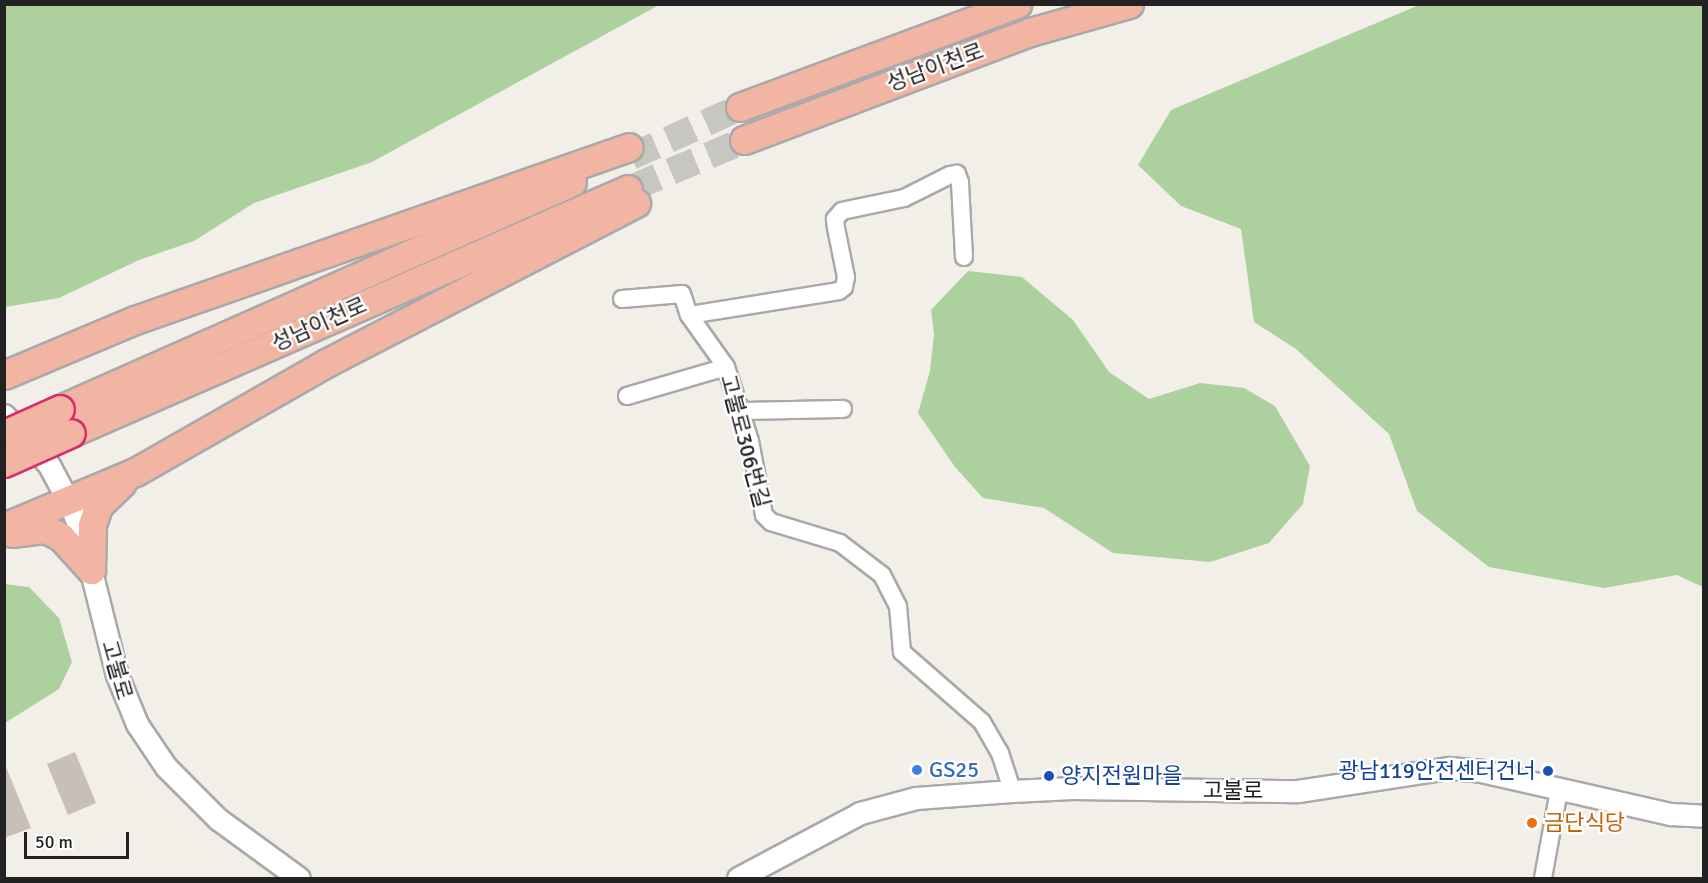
<!DOCTYPE html>
<meta charset="utf-8">
<style>
body{margin:0}
#map{position:relative;width:1708px;height:883px;overflow:hidden;background:#f2efe9;font-family:Signika,"Noto Sans KR",sans-serif}
div>[style]{position:absolute}
[style*='--x']{left:calc(var(--x)*1px);top:calc(var(--y)*1px);width:calc(var(--w)*1px);rotate:calc(var(--a)*1deg)}
.forest>*{inset:0;background:#add19e}
.building>*{inset:0;background:#c7bfb8}
.trunk-tunnel>*{height:27px;margin-top:-13.5px;transform-origin:0;background:repeating-linear-gradient(90deg,#c8c6c1 0 27px,transparent 0 41px)}
.roads{filter:drop-shadow(2px 0 #a9a9a9) drop-shadow(-2px 0 #a9a9a9) drop-shadow(0 2px #a9a9a9) drop-shadow(0 -2px #a9a9a9)}
.minor>*{height:16px;margin:-8px;padding:0 8px;transform-origin:8px;border-radius:8px;background:#fff}
.tertiary>*{height:21px;margin:-10.5px;padding:0 10.5px;transform-origin:10.5px;border-radius:10.5px;background:#fff}
.trunk>*{height:27px;margin:-13.5px;padding:0 13.5px;transform-origin:13.5px;border-radius:13.5px;background:#f2b4a3}
.bridges{filter:drop-shadow(2px 0 #dc2a67) drop-shadow(-2px 0 #dc2a67) drop-shadow(0 2px #dc2a67) drop-shadow(0 -2px #dc2a67)}
.trunk-bridge>*{height:27px;margin:-13.5px;padding:0 13.5px;transform-origin:13.5px;border-radius:13.5px;background:#f2b4a3}
.dots>*{width:16px;height:16px;translate:-50% -50%;box-sizing:border-box;border:3px solid #fff;border-radius:50%}
span{translate:-50% -50%;white-space:nowrap;text-align:center;line-height:1.15;-webkit-text-stroke:4.5px #fff;paint-order:stroke}
.street-label{font-size:22px;color:#222}
.shop-label{font-size:22px;color:#366cbe}
.left{translate:0 -50%;text-align:left}
.transit-label{font-size:22px;color:#164399}
.right{translate:-100% -50%;text-align:right}
.food-label{font-size:22px;color:#c56008}
.frame{position:absolute;inset:0;border:6px solid #222;pointer-events:none}
.scale{position:absolute;left:24px;top:832px;width:105px;height:27px;box-sizing:border-box;border:3px solid #222;border-top:0;padding-left:8px;font-size:18px;line-height:21px;white-space:nowrap;color:#222;-webkit-text-stroke:4px #fff;paint-order:stroke}
</style>
<div id="map">
<div class="forest">
<div style="clip-path:polygon(5px 4px,659px 4px,659px 5px,372px 162px,254px 203px,194px 241px,139px 260px,59px 298px,5px 307px)"></div>
<div style="clip-path:polygon(1419px 5px,1703px 5px,1703px 587px,1677px 575px,1604px 588px,1489px 567px,1417px 511px,1389px 434px,1296px 349px,1254px 322px,1241px 229px,1181px 206px,1138px 165px,1171px 110px)"></div>
<div style="clip-path:polygon(968px 271px,1022px 277px,1073px 320px,1109px 372px,1149px 399px,1200px 383px,1244px 388px,1275px 406px,1310px 466px,1303px 504px,1269px 543px,1210px 562px,1113px 553px,1044px 508px,983px 498px,955px 467px,918px 413px,930px 371px,934px 334px,931px 310px)"></div>
<div style="clip-path:polygon(5px 584px,29px 587px,59px 618px,72px 662px,59px 689px,5px 723px)"></div>
</div>
<div class="building">
<div style="clip-path:polygon(75px 752px,96px 803px,68px 815px,47px 764px)"></div>
<div style="clip-path:polygon(4px 762px,31px 828px,4px 838px)"></div>
</div>
<div class="trunk-tunnel">
<div style="--x:631;--y:156;--w:120;--a:-24.2"></div>
<div style="--x:633;--y:187;--w:121;--a:-22.9"></div>
</div>
<div class="roads">
<div class="minor">
<div style="--x:964;--y:257;--w:75;--a:-93.1"></div>
<div style="--x:960;--y:182;--w:9;--a:-111"></div>
<div style="--x:957;--y:174;--w:7;--a:172"></div>
<div style="--x:950;--y:175;--w:51;--a:153.4"></div>
<div style="--x:904;--y:198;--w:63;--a:168.2"></div>
<div style="--x:842;--y:211;--w:11;--a:131"></div>
<div style="--x:835;--y:219;--w:9;--a:84"></div>
<div style="--x:836;--y:228;--w:50;--a:78.5"></div>
<div style="--x:846;--y:277;--w:10;--a:101"></div>
<div style="--x:844;--y:287;--w:6;--a:141"></div>
<div style="--x:839;--y:291;--w:152;--a:170.9"></div>
<div style="--x:689;--y:315;--w:64;--a:54.6"></div>
<div style="--x:726;--y:367;--w:78;--a:72"></div>
<div style="--x:750;--y:441;--w:75;--a:79.3"></div>
<div style="--x:764;--y:515;--w:10;--a:45"></div>
<div style="--x:771;--y:522;--w:72;--a:16.9"></div>
<div style="--x:840;--y:543;--w:53;--a:37.3"></div>
<div style="--x:882;--y:575;--w:35;--a:63"></div>
<div style="--x:898;--y:606;--w:46;--a:85"></div>
<div style="--x:902;--y:652;--w:106;--a:41.2"></div>
<div style="--x:982;--y:722;--w:36;--a:60"></div>
<div style="--x:1000;--y:753;--w:40;--a:72"></div>
<div style="--x:622;--y:299;--w:60;--a:-4.8"></div>
<div style="--x:682;--y:294;--w:22;--a:72"></div>
<div style="--x:627;--y:396;--w:103;--a:-16.3"></div>
<div style="--x:740;--y:411;--w:103;--a:-1.1"></div>
<div style="--x:1543;--y:878;--w:89;--a:-79.7"></div>
</div>
<div class="tertiary">
<div style="--x:4;--y:415;--w:67;--a:48"></div>
<div style="--x:49;--y:465;--w:40;--a:62"></div>
<div style="--x:68;--y:500;--w:34;--a:67"></div>
<div style="--x:81;--y:531;--w:148;--a:76"></div>
<div style="--x:117;--y:675;--w:53;--a:67.8"></div>
<div style="--x:137;--y:724;--w:52;--a:56"></div>
<div style="--x:166;--y:767;--w:74;--a:45"></div>
<div style="--x:218;--y:819;--w:100;--a:36.1"></div>
<div style="--x:738;--y:878;--w:138;--a:-28"></div>
<div style="--x:860;--y:813;--w:58;--a:-15"></div>
<div style="--x:916;--y:798;--w:96;--a:-4.2"></div>
<div style="--x:1012;--y:791;--w:61;--a:-2.8"></div>
<div style="--x:1073;--y:788;--w:225;--a:0.8"></div>
<div style="--x:1298;--y:791;--w:153;--a:-8.7"></div>
<div style="--x:1449;--y:768;--w:32;--a:5"></div>
<div style="--x:1481;--y:771;--w:195;--a:12.8"></div>
<div style="--x:1671;--y:814;--w:33;--a:3"></div>
</div>
<div class="trunk">
<div style="--x:740;--y:107;--w:296;--a:-20.4"></div>
<div style="--x:744;--y:140;--w:306;--a:-20.7"></div>
<div style="--x:1030;--y:32;--w:103;--a:-15.8"></div>
<div style="--x:4;--y:375;--w:142;--a:-22.8"></div>
<div style="--x:135;--y:320;--w:523;--a:-19.3"></div>
<div style="--x:60;--y:409;--w:560;--a:-23.91"></div>
<div style="--x:71;--y:433;--w:608;--a:-23.66"></div>
<div style="--x:4;--y:527;--w:144;--a:-22.8"></div>
<div style="--x:137;--y:471;--w:218;--a:-29.7"></div>
<div style="--x:326;--y:363;--w:349;--a:-27.3"></div>
<div style="--x:12;--y:533;--w:34;--a:-7"></div>
<div style="--x:46;--y:529;--w:17;--a:28"></div>
<div style="--x:61;--y:537;--w:45;--a:47.7"></div>
<div style="--x:91;--y:570;--w:45;--a:-88.7"></div>
<div style="--x:92;--y:525;--w:20;--a:-72"></div>
<div style="--x:98;--y:506;--w:33;--a:-44"></div>
</div>
</div>
<div class="bridges">
<div class="trunk-bridge">
<div style="--x:4;--y:434;--w:61;--a:-24.1"></div>
<div style="--x:4;--y:463;--w:73;--a:-24.1"></div>
</div>
</div>
<div class="dots">
<div style="left:917px;top:770px;background:#3f7fe0"></div>
<div style="left:1548px;top:771px;background:#1a4fb4"></div>
<div style="left:1049px;top:776px;background:#1a4fb4"></div>
<div style="left:1532px;top:823px;background:#e8710a"></div>
</div>
<div class="street-label">
<span style="left:935px;top:67px;rotate:-20deg">성남이천로</span>
<span style="left:319px;top:324px;rotate:-24deg">성남이천로</span>
<span style="left:745px;top:441px;rotate:75deg">고불로306번길</span>
<span style="left:117px;top:670px;rotate:74deg">고불로</span>
<span style="left:1233px;top:791px">고불로</span>
</div>
<div class="shop-label">
<span class="left" style="left:929px;top:770px">GS25</span>
</div>
<div class="transit-label">
<span class="right" style="left:1536px;top:771px">광남119안전센터건너</span>
<span class="left" style="left:1061px;top:776px">양지전원마을</span>
</div>
<div class="food-label">
<span class="left" style="left:1544px;top:823px">금단식당</span>
</div>
<div class="frame"></div>
<div class="scale">50 m</div>
</div>
